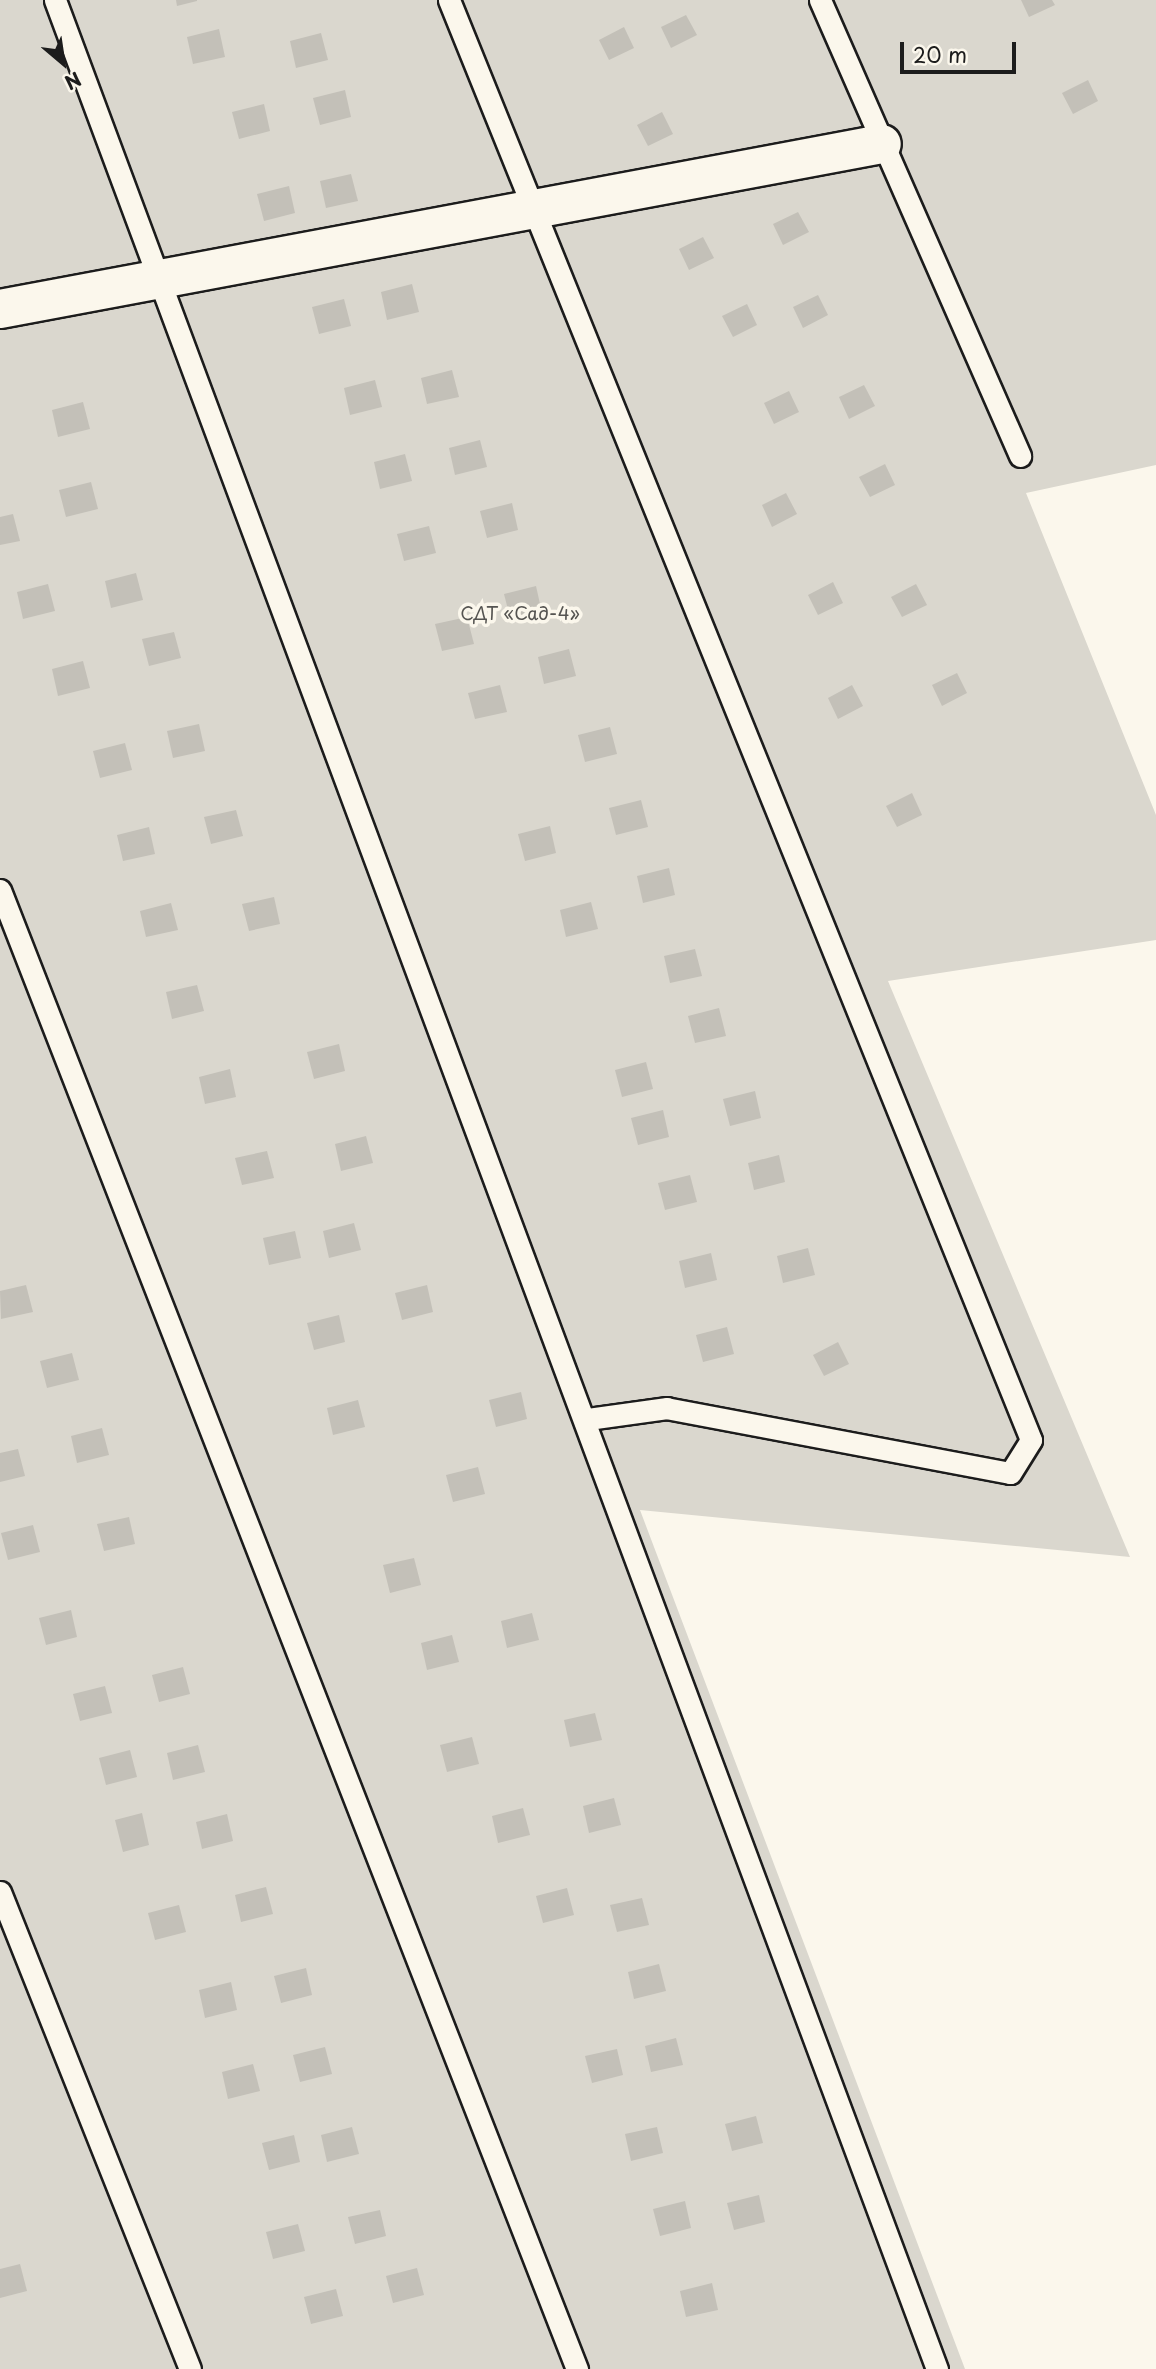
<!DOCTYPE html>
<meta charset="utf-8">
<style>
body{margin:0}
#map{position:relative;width:1156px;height:2369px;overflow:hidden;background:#fbf7ec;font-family:"Playpen Sans",sans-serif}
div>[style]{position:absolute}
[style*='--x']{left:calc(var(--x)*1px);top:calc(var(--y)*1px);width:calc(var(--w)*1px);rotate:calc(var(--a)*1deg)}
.green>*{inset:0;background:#dad7ce}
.building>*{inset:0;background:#c3c0b8}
.roads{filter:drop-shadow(2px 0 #1c1c1c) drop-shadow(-2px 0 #1c1c1c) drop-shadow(0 2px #1c1c1c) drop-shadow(0 -2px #1c1c1c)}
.service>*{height:21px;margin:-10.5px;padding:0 10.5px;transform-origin:10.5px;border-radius:10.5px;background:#fbf7ec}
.minor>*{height:38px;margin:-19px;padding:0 19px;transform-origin:19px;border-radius:19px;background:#fbf7ec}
span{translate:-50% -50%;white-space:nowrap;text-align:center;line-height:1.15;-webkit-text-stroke:7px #fbf7ec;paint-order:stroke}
.park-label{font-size:18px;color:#555451}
.north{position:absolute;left:28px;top:28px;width:70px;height:70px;-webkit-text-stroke:5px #fbf7ec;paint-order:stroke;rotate:151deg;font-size:19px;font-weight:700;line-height:28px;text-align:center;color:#1c1c1c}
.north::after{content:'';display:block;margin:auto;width:24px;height:32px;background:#1c1c1c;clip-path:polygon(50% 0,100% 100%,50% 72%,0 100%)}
.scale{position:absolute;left:900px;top:42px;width:116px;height:32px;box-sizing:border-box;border:4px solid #1c1c1c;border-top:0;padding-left:9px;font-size:21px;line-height:24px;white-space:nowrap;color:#1c1c1c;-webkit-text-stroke:5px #fbf7ec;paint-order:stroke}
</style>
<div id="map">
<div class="green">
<div style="clip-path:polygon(0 0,1156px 0,1156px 465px,1026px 493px,1156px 815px,1156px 940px,888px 981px,1130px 1557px,640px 1510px,965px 2369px,0 2369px)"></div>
</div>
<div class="building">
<div style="clip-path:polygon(176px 0,197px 0,197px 1px,177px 6px)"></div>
<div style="clip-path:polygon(1021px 0,1052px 0,1055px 5px,1029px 17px)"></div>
<div style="clip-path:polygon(686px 15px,697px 35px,671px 48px,661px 27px)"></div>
<div style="clip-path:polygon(624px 27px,634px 48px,609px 60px,599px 40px)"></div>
<div style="clip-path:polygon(219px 29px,225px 57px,193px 64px,187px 37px)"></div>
<div style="clip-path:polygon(321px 33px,328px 60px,296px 68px,290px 41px)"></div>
<div style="clip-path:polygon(1088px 80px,1098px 101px,1073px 114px,1062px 93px)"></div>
<div style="clip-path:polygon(345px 90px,351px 117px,320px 125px,313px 98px)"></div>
<div style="clip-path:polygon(264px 104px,270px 131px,239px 139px,232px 112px)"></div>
<div style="clip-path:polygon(662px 112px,673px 134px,648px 146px,637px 125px)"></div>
<div style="clip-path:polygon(351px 174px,358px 201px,326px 208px,320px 181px)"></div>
<div style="clip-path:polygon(289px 186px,295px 213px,264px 221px,257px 194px)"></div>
<div style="clip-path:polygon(798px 212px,809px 232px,783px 245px,773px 224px)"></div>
<div style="clip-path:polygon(703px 237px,714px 258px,689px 270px,679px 249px)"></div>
<div style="clip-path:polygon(412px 284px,419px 312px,387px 320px,381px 292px)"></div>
<div style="clip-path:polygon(818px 295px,828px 315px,803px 328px,793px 307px)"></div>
<div style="clip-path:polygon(344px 299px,351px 326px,319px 334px,312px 307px)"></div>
<div style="clip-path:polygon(747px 304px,757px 325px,733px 337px,722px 316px)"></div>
<div style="clip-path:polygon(452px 370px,459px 397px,427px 404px,421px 378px)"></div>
<div style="clip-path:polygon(375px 380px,382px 407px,350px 415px,344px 388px)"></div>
<div style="clip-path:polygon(864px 385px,875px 406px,849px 419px,839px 397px)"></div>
<div style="clip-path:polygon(789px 391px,799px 412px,774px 424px,764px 403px)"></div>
<div style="clip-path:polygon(83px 402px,90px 429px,58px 437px,52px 410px)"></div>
<div style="clip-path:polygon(480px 440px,487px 467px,455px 475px,449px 448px)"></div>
<div style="clip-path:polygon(405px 454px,412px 481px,380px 489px,374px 462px)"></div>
<div style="clip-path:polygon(885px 464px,895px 485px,870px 497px,859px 477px)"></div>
<div style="clip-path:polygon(91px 482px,98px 509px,66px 517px,59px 490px)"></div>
<div style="clip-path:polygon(786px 493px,797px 514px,772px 527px,762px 505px)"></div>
<div style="clip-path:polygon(512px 503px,518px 530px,487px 538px,480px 511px)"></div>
<div style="clip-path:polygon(13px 514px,20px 541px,0 545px,0 517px)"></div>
<div style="clip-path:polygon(429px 526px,436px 553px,404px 561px,397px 534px)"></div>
<div style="clip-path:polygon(136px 573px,143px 600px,111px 608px,105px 581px)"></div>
<div style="clip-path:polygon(833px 582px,843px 603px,818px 615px,808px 595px)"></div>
<div style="clip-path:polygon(48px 584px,55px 611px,23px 619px,17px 592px)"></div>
<div style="clip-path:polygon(916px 584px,927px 605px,902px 617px,891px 597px)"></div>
<div style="clip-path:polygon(536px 586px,542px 613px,511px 621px,504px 594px)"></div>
<div style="clip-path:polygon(467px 617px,474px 644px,442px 651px,435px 624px)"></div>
<div style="clip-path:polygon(174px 632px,181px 658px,149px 666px,142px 639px)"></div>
<div style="clip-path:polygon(569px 649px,576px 676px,544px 684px,538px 657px)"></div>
<div style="clip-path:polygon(83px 661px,90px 688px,58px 696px,52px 669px)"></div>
<div style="clip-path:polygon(957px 673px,967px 693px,942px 706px,932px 685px)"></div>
<div style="clip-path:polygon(500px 685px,507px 712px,475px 719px,468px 693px)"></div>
<div style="clip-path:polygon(852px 685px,863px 706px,838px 719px,828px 698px)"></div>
<div style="clip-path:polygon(199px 724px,205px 751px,173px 758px,167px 731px)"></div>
<div style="clip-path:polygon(610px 727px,617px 754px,585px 762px,578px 735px)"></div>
<div style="clip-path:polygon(125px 743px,132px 770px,100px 778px,93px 751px)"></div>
<div style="clip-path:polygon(912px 793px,922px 815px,897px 827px,886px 806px)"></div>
<div style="clip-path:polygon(641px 800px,648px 827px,616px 835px,609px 808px)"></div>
<div style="clip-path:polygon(236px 810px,243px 836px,211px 844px,204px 817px)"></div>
<div style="clip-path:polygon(550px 826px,556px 853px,525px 861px,518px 834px)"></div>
<div style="clip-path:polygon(149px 827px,155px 854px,123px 861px,117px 835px)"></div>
<div style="clip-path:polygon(669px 868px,675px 895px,643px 903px,637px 876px)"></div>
<div style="clip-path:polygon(274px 897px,280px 924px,249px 931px,242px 904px)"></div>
<div style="clip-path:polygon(591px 902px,598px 929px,566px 937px,560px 910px)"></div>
<div style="clip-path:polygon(171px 903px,178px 930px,146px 937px,140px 911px)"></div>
<div style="clip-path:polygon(695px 949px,702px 976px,670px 983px,664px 956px)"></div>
<div style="clip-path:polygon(197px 985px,204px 1011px,172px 1019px,166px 992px)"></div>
<div style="clip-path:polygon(719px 1008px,726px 1036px,695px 1043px,688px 1016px)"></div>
<div style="clip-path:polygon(339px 1044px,345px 1071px,314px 1079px,307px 1052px)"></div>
<div style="clip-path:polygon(646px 1062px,653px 1089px,622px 1097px,615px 1070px)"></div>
<div style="clip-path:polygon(230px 1069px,236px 1097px,205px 1104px,199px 1077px)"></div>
<div style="clip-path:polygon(755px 1091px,761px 1118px,730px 1126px,723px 1099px)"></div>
<div style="clip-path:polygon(663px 1110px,669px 1137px,638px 1145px,631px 1118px)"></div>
<div style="clip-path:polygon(366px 1136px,373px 1163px,341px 1171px,335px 1144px)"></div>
<div style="clip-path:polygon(267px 1151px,274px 1178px,242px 1185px,235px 1158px)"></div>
<div style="clip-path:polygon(779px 1155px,785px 1182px,754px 1190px,748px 1163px)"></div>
<div style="clip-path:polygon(690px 1175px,697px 1202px,665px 1210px,658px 1183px)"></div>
<div style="clip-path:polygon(354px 1223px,361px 1250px,329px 1258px,323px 1231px)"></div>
<div style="clip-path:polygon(295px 1231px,301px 1258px,269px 1265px,263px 1238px)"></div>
<div style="clip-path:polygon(808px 1248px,815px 1275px,783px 1283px,777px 1256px)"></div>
<div style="clip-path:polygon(711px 1253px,717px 1280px,685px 1288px,679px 1261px)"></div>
<div style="clip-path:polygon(26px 1285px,33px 1312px,1px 1319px,0 1291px)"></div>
<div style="clip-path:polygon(427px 1285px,433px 1312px,402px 1320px,395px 1293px)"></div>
<div style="clip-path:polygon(339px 1315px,345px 1342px,314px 1350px,307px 1323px)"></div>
<div style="clip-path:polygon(727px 1327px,734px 1354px,703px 1362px,696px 1335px)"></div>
<div style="clip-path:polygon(838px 1342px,849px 1364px,824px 1376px,813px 1355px)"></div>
<div style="clip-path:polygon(72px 1353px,79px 1380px,47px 1388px,40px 1361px)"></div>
<div style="clip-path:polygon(521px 1392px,527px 1419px,496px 1427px,489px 1400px)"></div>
<div style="clip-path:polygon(358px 1400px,365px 1427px,333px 1435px,327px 1408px)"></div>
<div style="clip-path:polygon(102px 1428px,109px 1455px,77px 1463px,71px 1436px)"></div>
<div style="clip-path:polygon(18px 1449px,25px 1476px,0 1482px,0 1453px)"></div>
<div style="clip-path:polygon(478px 1467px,485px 1494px,453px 1502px,446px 1475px)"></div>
<div style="clip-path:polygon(129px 1517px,135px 1544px,104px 1551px,97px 1524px)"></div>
<div style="clip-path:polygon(33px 1525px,40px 1552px,8px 1560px,1px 1533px)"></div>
<div style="clip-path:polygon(414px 1558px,421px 1585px,390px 1593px,383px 1565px)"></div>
<div style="clip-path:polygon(71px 1610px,77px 1637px,46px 1645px,39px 1618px)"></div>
<div style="clip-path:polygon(532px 1613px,539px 1640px,507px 1648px,501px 1621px)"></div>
<div style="clip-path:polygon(452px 1635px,459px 1662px,427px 1670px,421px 1643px)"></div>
<div style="clip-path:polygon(183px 1667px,190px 1694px,159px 1702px,152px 1675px)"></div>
<div style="clip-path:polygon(105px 1686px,112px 1713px,80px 1721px,73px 1694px)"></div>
<div style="clip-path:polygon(595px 1713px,602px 1740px,570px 1747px,564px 1720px)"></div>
<div style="clip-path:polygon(472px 1737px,479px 1764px,447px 1772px,440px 1745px)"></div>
<div style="clip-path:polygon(198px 1745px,205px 1772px,173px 1780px,167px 1753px)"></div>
<div style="clip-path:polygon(130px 1750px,137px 1777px,106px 1785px,99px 1758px)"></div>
<div style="clip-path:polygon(614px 1798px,621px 1825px,589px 1833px,583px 1806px)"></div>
<div style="clip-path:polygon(523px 1808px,530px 1835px,498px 1843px,492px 1816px)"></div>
<div style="clip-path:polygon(142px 1813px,149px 1845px,123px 1852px,115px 1820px)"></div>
<div style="clip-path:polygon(227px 1814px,233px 1841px,202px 1849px,196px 1822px)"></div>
<div style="clip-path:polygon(266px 1887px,273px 1914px,241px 1922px,235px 1895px)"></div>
<div style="clip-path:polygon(567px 1888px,574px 1915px,543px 1923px,536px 1896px)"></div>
<div style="clip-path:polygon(642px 1898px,649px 1925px,617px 1932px,610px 1905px)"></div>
<div style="clip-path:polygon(179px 1905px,186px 1932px,155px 1940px,148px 1913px)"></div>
<div style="clip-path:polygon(659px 1964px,666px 1991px,634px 1999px,628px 1972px)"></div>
<div style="clip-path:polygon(306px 1968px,312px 1995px,281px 2003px,274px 1976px)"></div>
<div style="clip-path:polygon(231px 1982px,237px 2010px,205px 2018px,199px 1990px)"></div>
<div style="clip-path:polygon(676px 2038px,683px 2065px,651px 2072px,645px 2046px)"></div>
<div style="clip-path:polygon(325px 2047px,332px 2074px,300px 2082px,293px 2055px)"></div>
<div style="clip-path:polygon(617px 2049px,623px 2075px,592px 2083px,585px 2056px)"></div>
<div style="clip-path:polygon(253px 2064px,260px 2091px,228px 2099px,222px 2072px)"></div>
<div style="clip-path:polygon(756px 2116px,763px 2143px,732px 2151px,725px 2124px)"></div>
<div style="clip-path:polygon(352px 2127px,359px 2154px,327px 2162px,321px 2135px)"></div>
<div style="clip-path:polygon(657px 2127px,663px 2153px,631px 2161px,625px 2134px)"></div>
<div style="clip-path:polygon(294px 2135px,300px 2162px,269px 2170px,262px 2143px)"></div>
<div style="clip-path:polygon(759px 2195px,765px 2222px,734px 2230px,727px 2203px)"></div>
<div style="clip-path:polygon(685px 2201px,691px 2228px,660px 2236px,653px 2209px)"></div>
<div style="clip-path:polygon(380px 2210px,386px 2236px,355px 2244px,348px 2217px)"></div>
<div style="clip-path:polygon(298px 2224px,305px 2251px,273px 2259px,266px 2232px)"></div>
<div style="clip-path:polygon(20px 2264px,27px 2291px,0 2298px,0 2269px)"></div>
<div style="clip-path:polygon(417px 2268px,424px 2295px,393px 2303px,386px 2276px)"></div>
<div style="clip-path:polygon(712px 2283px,718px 2310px,686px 2317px,680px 2291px)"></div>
<div style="clip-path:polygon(336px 2289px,343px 2316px,311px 2324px,304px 2297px)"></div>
</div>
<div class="roads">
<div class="service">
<div style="--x:55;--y:0;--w:2528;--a:69.58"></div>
<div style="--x:449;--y:0;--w:1553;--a:67.99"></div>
<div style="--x:1031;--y:1440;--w:39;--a:122"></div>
<div style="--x:1010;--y:1473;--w:349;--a:-169.3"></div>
<div style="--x:667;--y:1408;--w:80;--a:172.1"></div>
<div style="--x:820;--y:0;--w:498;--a:66.3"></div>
<div style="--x:0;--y:890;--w:1588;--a:68.69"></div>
<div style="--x:0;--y:1892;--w:513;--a:68.28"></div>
</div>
<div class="minor">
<div style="--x:0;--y:309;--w:897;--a:-10.6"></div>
</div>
</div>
<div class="park-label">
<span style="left:520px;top:613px">СДТ «Сад-4»</span>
</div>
<div class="north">N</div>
<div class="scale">20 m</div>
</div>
